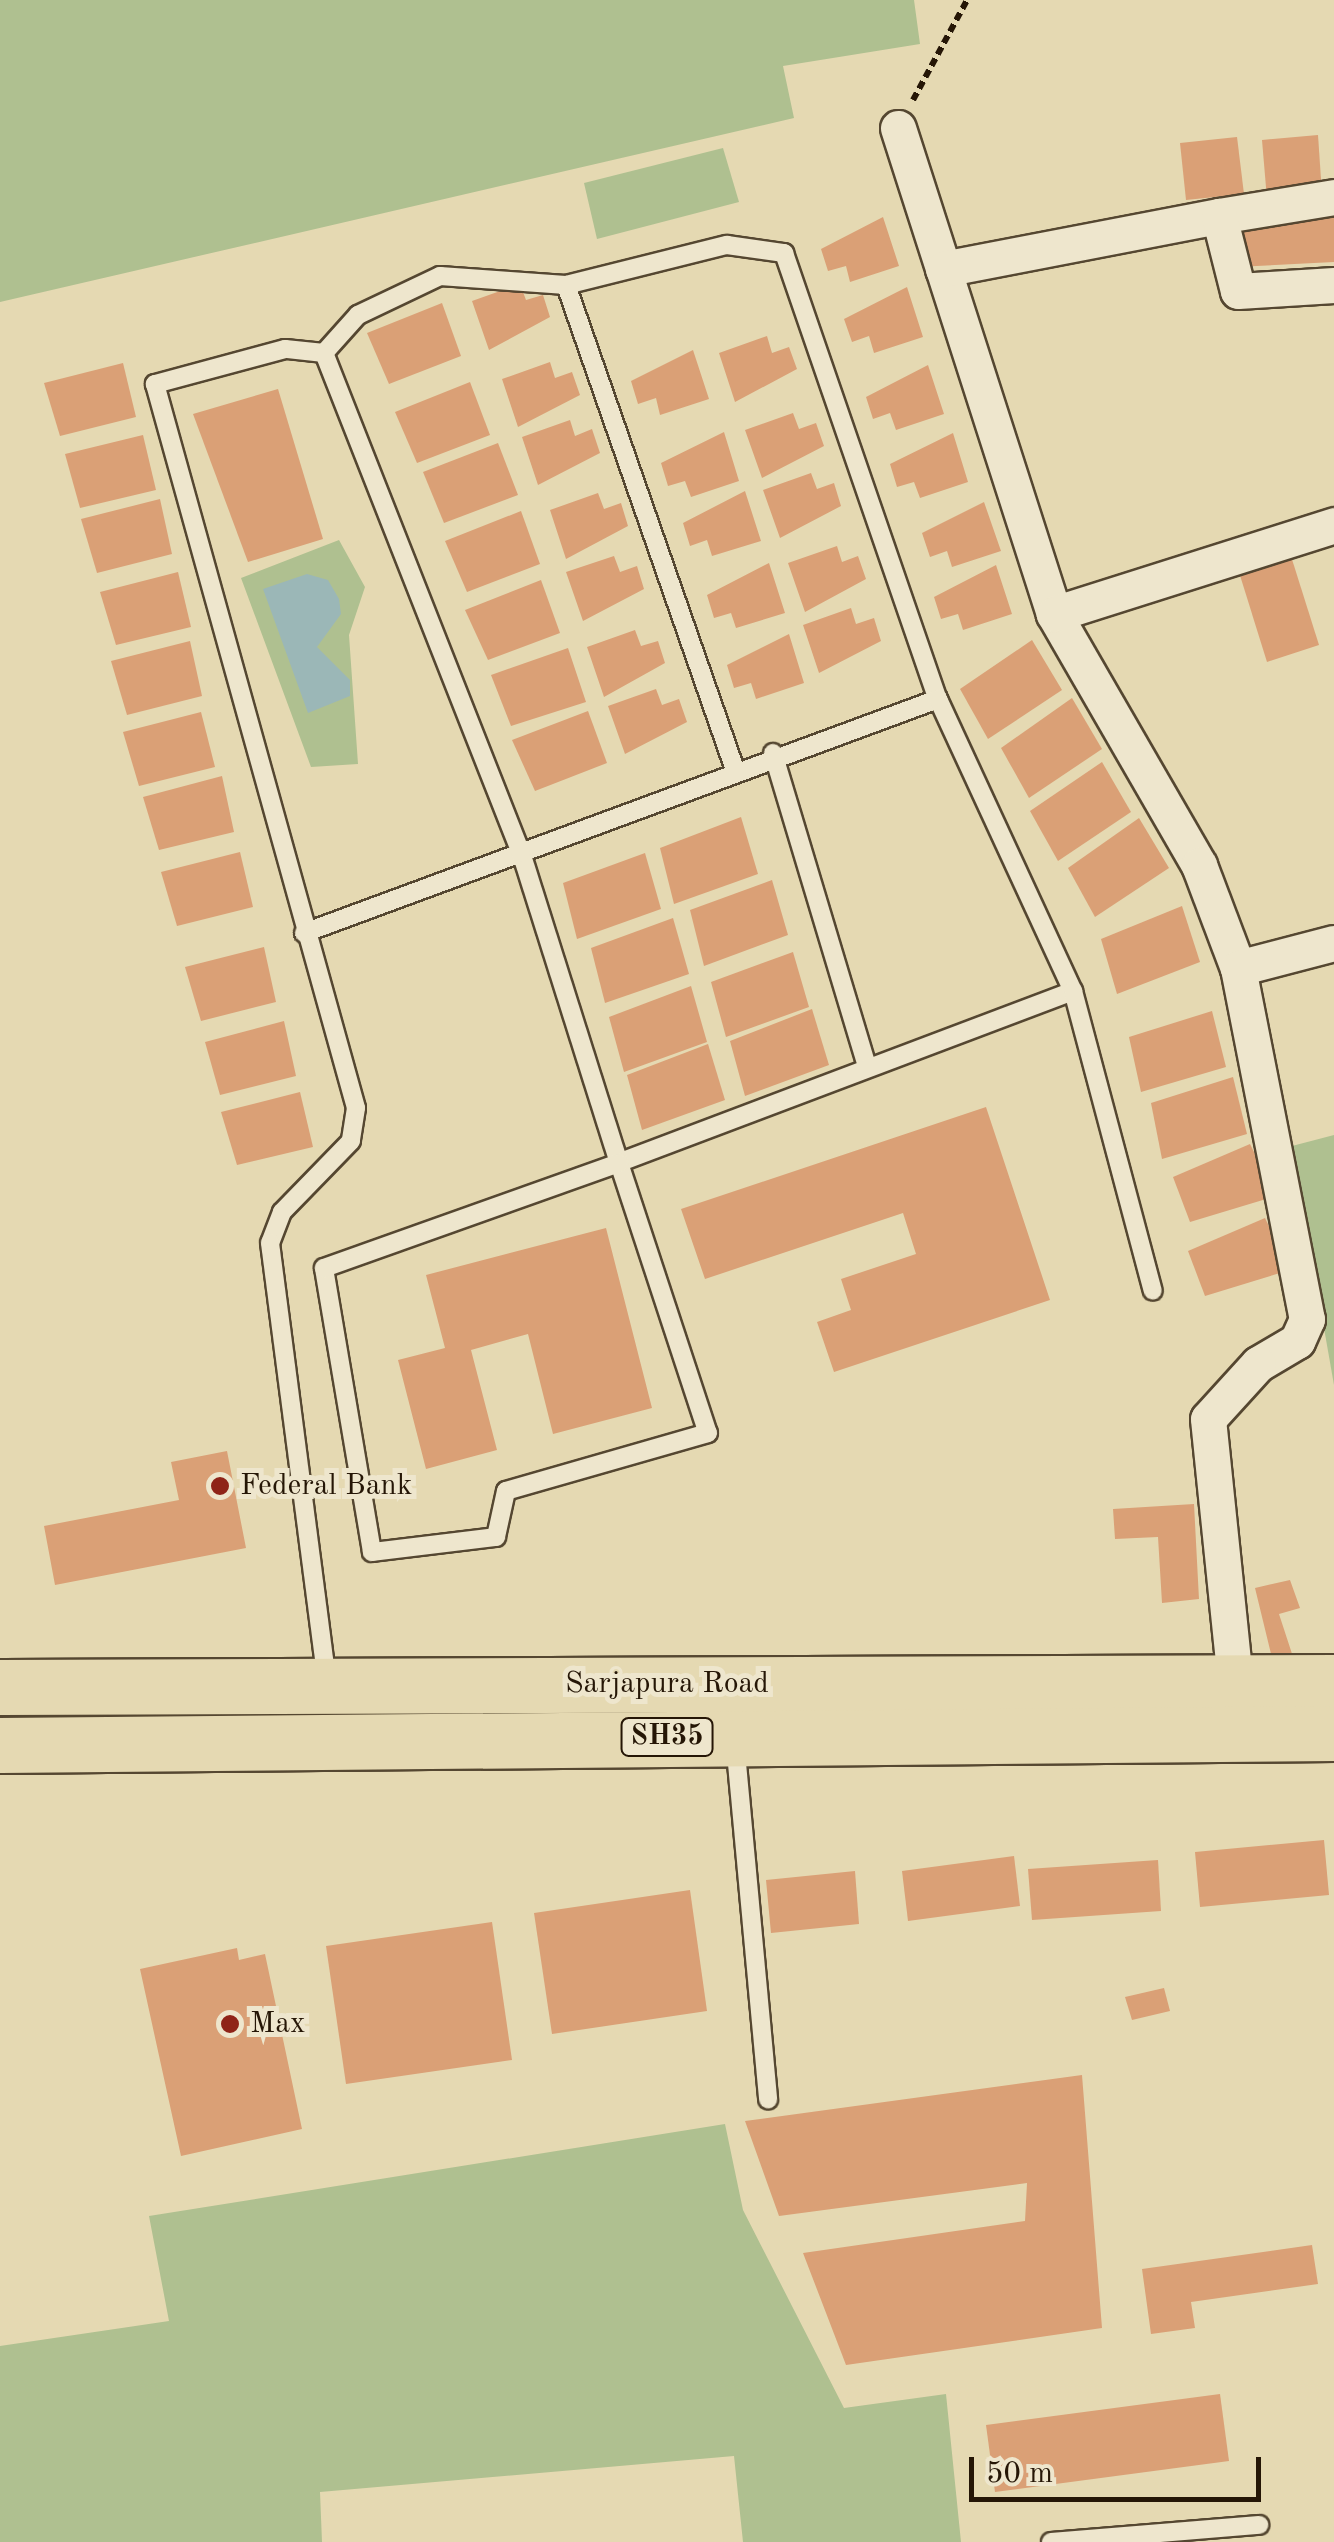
<!DOCTYPE html>
<style>
body{margin:0}
#map{position:relative;width:1334px;height:2542px;overflow:hidden;background:#e5d9b2;font-family:"Old Standard TT",serif}
div>[style]{position:absolute}
[style*='--x']{left:calc(var(--x)*1px);top:calc(var(--y)*1px);width:calc(var(--w)*1px);rotate:calc(var(--a)*1deg)}
.green>*{inset:0;background:#afc090}
.water>*{inset:0;background:#9bb7b7}
.building>*{inset:0;background:#daa076}
.path>*{height:6px;margin-top:-3px;transform-origin:0;background:repeating-linear-gradient(90deg,#251606 0 8px,transparent 0 13px)}
.roads{filter:drop-shadow(2px 0 #554731) drop-shadow(-2px 0 #554731) drop-shadow(0 2px #554731) drop-shadow(0 -2px #554731)}
.lane>*{height:18px;margin:-9px;padding:0 9px;transform-origin:9px;border-radius:9px;background:#eee6cd}
.street>*{height:35px;margin:-17.5px;padding:0 17.5px;transform-origin:17.5px;border-radius:17.5px;background:#eee6cd}
.primary>*{height:55px;margin:-27.5px;padding:0 27.5px;transform-origin:27.5px;border-radius:27.5px;background:#e5d9b2}
.dots>*{width:28px;height:28px;translate:-50% -50%;box-sizing:border-box;border:5px solid #eee6cd;border-radius:50%}
span{translate:-50% -50%;white-space:nowrap;text-align:center;line-height:1.15;-webkit-text-stroke:10px #eee6cd;paint-order:stroke}
.shield-label span{padding:2px 8px;background:#eee6cd;border:2px solid;border-radius:8px;-webkit-text-stroke-width:0}
.shield-label{font-size:28px;color:#251606;font-weight:700}
.poi-label{font-size:30px;color:#251606}
.left{translate:0 -50%;text-align:left}
.street-label{font-size:30px;color:#251606}
.scale{position:absolute;left:969px;top:2457px;width:292px;height:45px;box-sizing:border-box;border:5px solid #251606;border-top:0;padding-left:12px;font-size:30px;line-height:35px;white-space:nowrap;color:#251606;-webkit-text-stroke:8px #eee6cd;paint-order:stroke}
</style>
<div id="map">
<div class="green">
<div style="clip-path:polygon(0 0,914px 0,920px 44px,783px 66px,794px 118px,0 302px)"></div>
<div style="clip-path:polygon(723px 148px,739px 202px,597px 239px,584px 183px)"></div>
<div style="clip-path:polygon(339px 540px,365px 587px,349px 635px,358px 764px,311px 767px,241px 578px)"></div>
<div style="clip-path:polygon(1334px 1135px,1334px 1385px,1292px 1146px)"></div>
<div style="clip-path:polygon(725px 2124px,743px 2210px,844px 2408px,946px 2394px,961px 2542px,743px 2542px,734px 2456px,320px 2492px,322px 2542px,0 2542px,0 2346px,169px 2321px,149px 2216px)"></div>
</div>
<div class="water">
<div style="clip-path:polygon(307px 574px,328px 580px,339px 599px,341px 614px,317px 647px,350px 680px,350px 696px,308px 713px,263px 589px)"></div>
</div>
<div class="building">
<div style="clip-path:polygon(1318px 135px,1322px 194px,1267px 199px,1262px 140px)"></div>
<div style="clip-path:polygon(1237px 137px,1244px 194px,1186px 200px,1180px 143px)"></div>
<div style="clip-path:polygon(1334px 212px,1334px 262px,1236px 267px,1234px 217px)"></div>
<div style="clip-path:polygon(883px 217px,899px 266px,850px 282px,846px 266px,828px 271px,821px 249px)"></div>
<div style="clip-path:polygon(520px 284px,526px 300px,543px 295px,550px 317px,489px 350px,472px 301px)"></div>
<div style="clip-path:polygon(907px 287px,923px 337px,874px 353px,869px 336px,852px 342px,844px 319px)"></div>
<div style="clip-path:polygon(442px 303px,461px 356px,389px 384px,367px 333px)"></div>
<div style="clip-path:polygon(767px 336px,772px 353px,789px 347px,797px 369px,735px 402px,719px 353px)"></div>
<div style="clip-path:polygon(693px 350px,709px 399px,660px 415px,656px 398px,638px 404px,631px 381px)"></div>
<div style="clip-path:polygon(550px 362px,555px 378px,572px 372px,580px 395px,518px 427px,502px 379px)"></div>
<div style="clip-path:polygon(123px 363px,136px 417px,60px 436px,44px 383px)"></div>
<div style="clip-path:polygon(928px 365px,944px 414px,896px 430px,890px 413px,873px 419px,866px 397px)"></div>
<div style="clip-path:polygon(470px 382px,490px 435px,417px 463px,395px 412px)"></div>
<div style="clip-path:polygon(278px 389px,323px 539px,248px 562px,193px 414px)"></div>
<div style="clip-path:polygon(793px 413px,799px 429px,816px 423px,824px 446px,762px 478px,745px 430px)"></div>
<div style="clip-path:polygon(570px 420px,575px 436px,592px 429px,600px 453px,538px 485px,522px 437px)"></div>
<div style="clip-path:polygon(724px 432px,739px 481px,691px 497px,685px 481px,668px 486px,661px 463px)"></div>
<div style="clip-path:polygon(953px 433px,968px 482px,920px 498px,914px 482px,897px 487px,890px 464px)"></div>
<div style="clip-path:polygon(143px 435px,156px 490px,80px 508px,65px 454px)"></div>
<div style="clip-path:polygon(498px 443px,518px 495px,444px 523px,423px 472px)"></div>
<div style="clip-path:polygon(811px 473px,817px 489px,834px 483px,841px 506px,780px 538px,763px 490px)"></div>
<div style="clip-path:polygon(745px 491px,761px 541px,712px 556px,707px 540px,690px 546px,683px 523px)"></div>
<div style="clip-path:polygon(598px 493px,604px 509px,621px 503px,628px 526px,566px 559px,550px 510px)"></div>
<div style="clip-path:polygon(160px 499px,172px 554px,97px 573px,81px 519px)"></div>
<div style="clip-path:polygon(984px 502px,1001px 551px,952px 567px,947px 551px,930px 557px,922px 533px)"></div>
<div style="clip-path:polygon(521px 511px,540px 564px,467px 592px,445px 541px)"></div>
<div style="clip-path:polygon(837px 546px,842px 562px,858px 556px,866px 579px,805px 612px,788px 563px)"></div>
<div style="clip-path:polygon(1290px 553px,1319px 645px,1267px 662px,1238px 569px)"></div>
<div style="clip-path:polygon(614px 556px,620px 572px,637px 566px,644px 589px,583px 621px,566px 572px)"></div>
<div style="clip-path:polygon(769px 563px,785px 613px,736px 628px,731px 613px,714px 618px,707px 595px)"></div>
<div style="clip-path:polygon(996px 565px,1012px 614px,963px 630px,958px 614px,941px 619px,934px 597px)"></div>
<div style="clip-path:polygon(178px 572px,191px 627px,116px 645px,100px 592px)"></div>
<div style="clip-path:polygon(541px 580px,560px 633px,488px 660px,465px 610px)"></div>
<div style="clip-path:polygon(851px 608px,856px 624px,874px 618px,881px 641px,819px 673px,803px 625px)"></div>
<div style="clip-path:polygon(635px 630px,641px 646px,658px 641px,665px 663px,604px 697px,587px 647px)"></div>
<div style="clip-path:polygon(789px 634px,804px 683px,756px 699px,751px 683px,734px 688px,727px 665px)"></div>
<div style="clip-path:polygon(1032px 640px,1062px 690px,988px 739px,960px 689px)"></div>
<div style="clip-path:polygon(190px 641px,202px 696px,127px 715px,111px 661px)"></div>
<div style="clip-path:polygon(568px 648px,586px 702px,511px 726px,491px 675px)"></div>
<div style="clip-path:polygon(656px 689px,662px 705px,679px 699px,687px 722px,625px 754px,608px 706px)"></div>
<div style="clip-path:polygon(1072px 698px,1102px 749px,1029px 798px,1001px 748px)"></div>
<div style="clip-path:polygon(588px 711px,607px 763px,535px 791px,512px 740px)"></div>
<div style="clip-path:polygon(201px 712px,215px 767px,139px 786px,123px 732px)"></div>
<div style="clip-path:polygon(1102px 762px,1131px 812px,1058px 861px,1030px 811px)"></div>
<div style="clip-path:polygon(222px 776px,234px 832px,159px 850px,143px 797px)"></div>
<div style="clip-path:polygon(741px 817px,758px 874px,674px 904px,660px 848px)"></div>
<div style="clip-path:polygon(1139px 818px,1169px 868px,1095px 917px,1068px 868px)"></div>
<div style="clip-path:polygon(240px 852px,253px 907px,177px 926px,161px 872px)"></div>
<div style="clip-path:polygon(645px 853px,661px 909px,577px 939px,563px 883px)"></div>
<div style="clip-path:polygon(772px 880px,788px 935px,704px 966px,690px 910px)"></div>
<div style="clip-path:polygon(1182px 906px,1200px 962px,1117px 994px,1101px 939px)"></div>
<div style="clip-path:polygon(673px 918px,689px 974px,605px 1003px,591px 948px)"></div>
<div style="clip-path:polygon(264px 947px,276px 1002px,201px 1021px,185px 967px)"></div>
<div style="clip-path:polygon(793px 952px,809px 1007px,726px 1037px,711px 982px)"></div>
<div style="clip-path:polygon(691px 986px,707px 1042px,624px 1072px,609px 1017px)"></div>
<div style="clip-path:polygon(812px 1009px,829px 1065px,745px 1096px,730px 1041px)"></div>
<div style="clip-path:polygon(1212px 1011px,1226px 1067px,1141px 1092px,1129px 1037px)"></div>
<div style="clip-path:polygon(284px 1021px,296px 1076px,220px 1095px,205px 1042px)"></div>
<div style="clip-path:polygon(708px 1044px,725px 1100px,642px 1130px,627px 1075px)"></div>
<div style="clip-path:polygon(1233px 1077px,1247px 1134px,1162px 1159px,1151px 1103px)"></div>
<div style="clip-path:polygon(300px 1092px,313px 1147px,237px 1165px,221px 1112px)"></div>
<div style="clip-path:polygon(986px 1107px,1050px 1300px,834px 1372px,817px 1322px,851px 1310px,841px 1279px,916px 1254px,903px 1213px,705px 1279px,681px 1209px)"></div>
<div style="clip-path:polygon(1250px 1144px,1276px 1196px,1190px 1222px,1173px 1177px)"></div>
<div style="clip-path:polygon(1265px 1218px,1290px 1270px,1205px 1296px,1188px 1251px)"></div>
<div style="clip-path:polygon(606px 1228px,652px 1408px,553px 1434px,528px 1334px,471px 1350px,497px 1450px,426px 1469px,398px 1360px,445px 1348px,426px 1275px)"></div>
<div style="clip-path:polygon(227px 1451px,246px 1548px,55px 1585px,44px 1526px,179px 1500px,171px 1462px)"></div>
<div style="clip-path:polygon(1194px 1504px,1199px 1599px,1162px 1603px,1158px 1537px,1115px 1539px,1113px 1509px)"></div>
<div style="clip-path:polygon(1290px 1580px,1300px 1608px,1279px 1614px,1295px 1663px,1273px 1662px,1255px 1588px)"></div>
<div style="clip-path:polygon(1324px 1840px,1329px 1895px,1200px 1907px,1195px 1852px)"></div>
<div style="clip-path:polygon(1014px 1856px,1020px 1906px,908px 1921px,902px 1871px)"></div>
<div style="clip-path:polygon(1158px 1860px,1161px 1911px,1032px 1920px,1028px 1869px)"></div>
<div style="clip-path:polygon(855px 1871px,859px 1924px,771px 1933px,766px 1880px)"></div>
<div style="clip-path:polygon(690px 1890px,707px 2011px,552px 2034px,534px 1913px)"></div>
<div style="clip-path:polygon(492px 1922px,512px 2060px,346px 2084px,326px 1946px)"></div>
<div style="clip-path:polygon(237px 1948px,239px 1960px,265px 1954px,302px 2129px,181px 2156px,140px 1969px)"></div>
<div style="clip-path:polygon(1164px 1988px,1170px 2011px,1132px 2020px,1125px 1997px)"></div>
<div style="clip-path:polygon(1082px 2075px,1102px 2328px,846px 2365px,803px 2253px,1025px 2221px,1027px 2183px,779px 2216px,745px 2121px)"></div>
<div style="clip-path:polygon(1312px 2245px,1318px 2284px,1191px 2302px,1195px 2328px,1151px 2334px,1142px 2269px)"></div>
<div style="clip-path:polygon(1220px 2394px,1229px 2461px,995px 2492px,986px 2425px)"></div>
</div>
<div class="path">
<div style="--x:913;--y:100;--w:114;--a:-61.6"></div>
</div>
<div class="roads">
<div class="lane">
<div style="--x:566;--y:285;--w:510;--a:70.78"></div>
<div style="--x:324;--y:353;--w:39;--a:-174"></div>
<div style="--x:285;--y:349;--w:135;--a:164.9"></div>
<div style="--x:155;--y:384;--w:751;--a:74.48"></div>
<div style="--x:356;--y:1108;--w:33;--a:99"></div>
<div style="--x:351;--y:1141;--w:99;--a:134.2"></div>
<div style="--x:282;--y:1212;--w:33;--a:111"></div>
<div style="--x:270;--y:1243;--w:440;--a:82.6"></div>
<div style="--x:773;--y:753;--w:324;--a:73.3"></div>
<div style="--x:304;--y:933;--w:676;--a:-20.26"></div>
<div style="--x:1073;--y:991;--w:485;--a:159.3"></div>
<div style="--x:619;--y:1163;--w:325;--a:-107.5"></div>
<div style="--x:521;--y:853;--w:537;--a:-111.5"></div>
<div style="--x:324;--y:353;--w:51;--a:-48.2"></div>
<div style="--x:358;--y:315;--w:91;--a:-25.4"></div>
<div style="--x:440;--y:276;--w:126;--a:4.1"></div>
<div style="--x:566;--y:285;--w:166;--a:-14"></div>
<div style="--x:727;--y:245;--w:58;--a:8"></div>
<div style="--x:784;--y:253;--w:472;--a:71"></div>
<div style="--x:938;--y:699;--w:322;--a:65.2"></div>
<div style="--x:1073;--y:991;--w:310;--a:75.1"></div>
<div style="--x:619;--y:1163;--w:284;--a:71.8"></div>
<div style="--x:708;--y:1433;--w:210;--a:164"></div>
<div style="--x:506;--y:1491;--w:47;--a:102.3"></div>
<div style="--x:496;--y:1537;--w:125;--a:173.1"></div>
<div style="--x:372;--y:1552;--w:288;--a:-99.6"></div>
<div style="--x:324;--y:1268;--w:313;--a:-19.6"></div>
<div style="--x:735;--y:1742;--w:359;--a:84.7"></div>
<div style="--x:1051;--y:2542;--w:209;--a:-4.7"></div>
</div>
<div class="street">
<div style="--x:898;--y:128;--w:510;--a:72.2"></div>
<div style="--x:1054;--y:614;--w:290;--a:60"></div>
<div style="--x:1199;--y:865;--w:110;--a:69.3"></div>
<div style="--x:1238;--y:968;--w:358;--a:78.9"></div>
<div style="--x:1307;--y:1319;--w:24;--a:114"></div>
<div style="--x:1297;--y:1341;--w:45;--a:149.5"></div>
<div style="--x:1258;--y:1364;--w:74;--a:132.3"></div>
<div style="--x:1208;--y:1419;--w:264;--a:84.1"></div>
<div style="--x:1219;--y:216;--w:117;--a:-9.4"></div>
<div style="--x:943;--y:269;--w:281;--a:-10.9"></div>
<div style="--x:1219;--y:216;--w:77;--a:75.8"></div>
<div style="--x:1238;--y:291;--w:96;--a:-3.6"></div>
<div style="--x:1054;--y:614;--w:294;--a:-17.6"></div>
<div style="--x:1238;--y:968;--w:99;--a:-14.6"></div>
</div>
<div class="primary">
<div style="--x:0;--y:1687;--w:1334;--a:-0.21"></div>
<div style="--x:0;--y:1745;--w:1334;--a:-0.52"></div>
</div>
</div>
<div class="dots">
<div style="left:220px;top:1486px;background:#8f2418"></div>
<div style="left:230px;top:2024px;background:#8f2418"></div>
</div>
<div class="shield-label">
<span style="left:667px;top:1737px">SH35</span>
</div>
<div class="poi-label">
<span class="left" style="left:240px;top:1486px">Federal Bank</span>
<span class="left" style="left:250px;top:2024px">Max</span>
</div>
<div class="street-label">
<span style="left:667px;top:1684px">Sarjapura Road</span>
</div>
<div class="scale">50 m</div>
</div>
